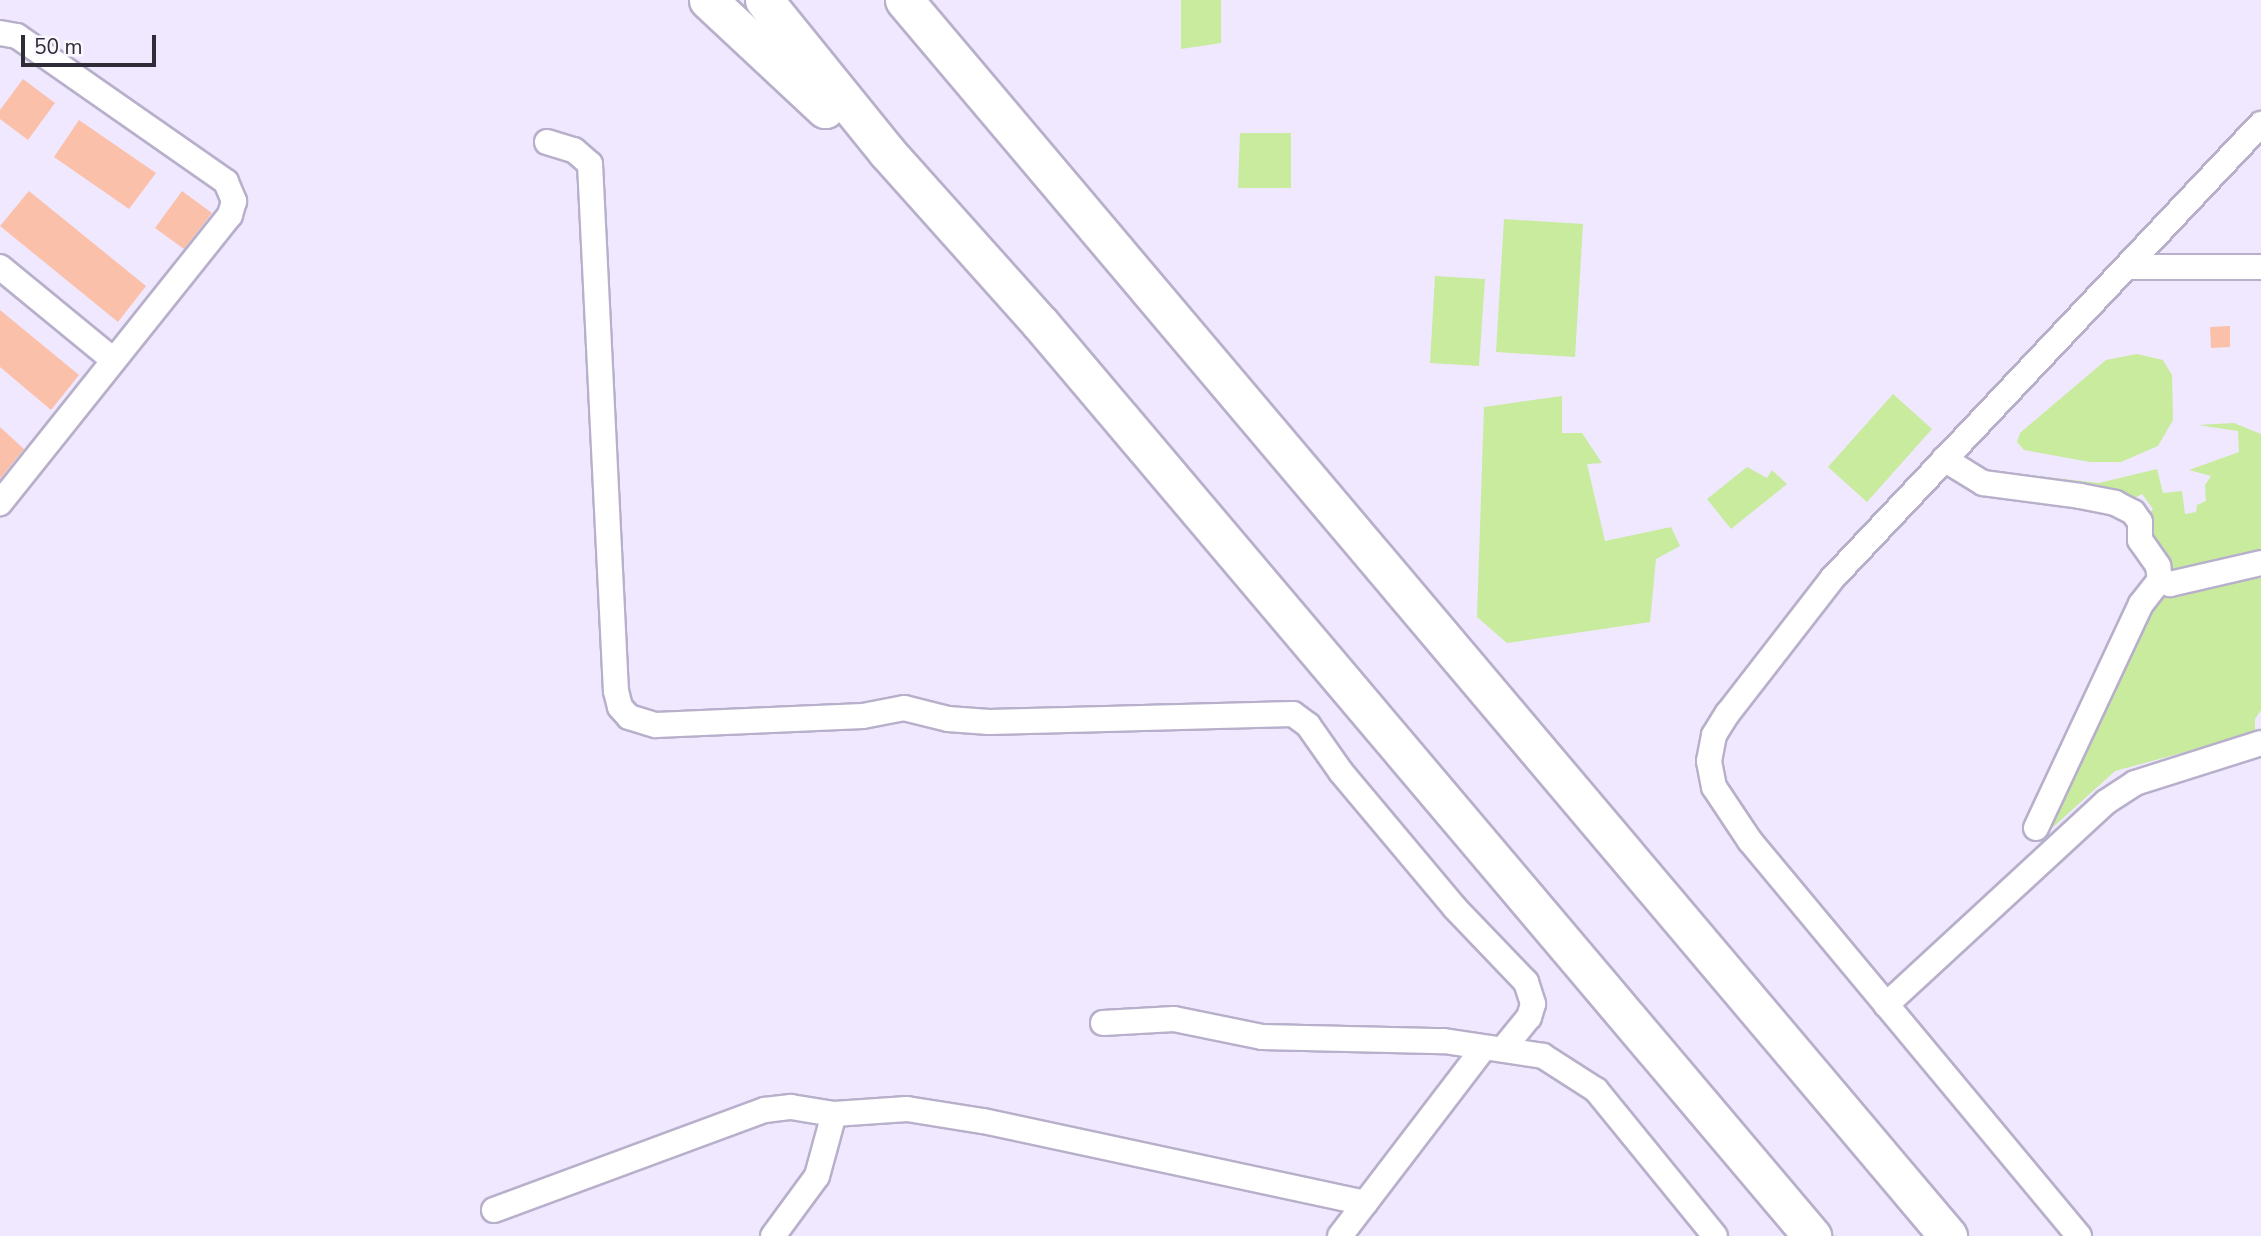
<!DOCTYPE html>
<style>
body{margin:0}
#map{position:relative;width:2261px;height:1236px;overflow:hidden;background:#efe8ff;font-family:"Nunito Sans",sans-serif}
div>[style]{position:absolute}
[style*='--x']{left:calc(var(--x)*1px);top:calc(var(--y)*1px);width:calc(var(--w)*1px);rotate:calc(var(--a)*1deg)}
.green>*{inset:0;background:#c8eb9e}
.building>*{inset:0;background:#fbc0aa}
.roads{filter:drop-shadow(2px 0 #b8b0cb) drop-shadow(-2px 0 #b8b0cb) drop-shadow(0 2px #b8b0cb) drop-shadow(0 -2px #b8b0cb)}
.minor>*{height:24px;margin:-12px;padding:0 12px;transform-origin:12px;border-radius:12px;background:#fff}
.highway>*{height:37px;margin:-18.5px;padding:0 18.5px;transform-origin:18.5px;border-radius:18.5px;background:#fff}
span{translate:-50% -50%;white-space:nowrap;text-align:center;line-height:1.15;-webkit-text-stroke:7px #faf8fe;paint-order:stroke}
.scale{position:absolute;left:21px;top:35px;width:135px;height:32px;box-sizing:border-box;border:4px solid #2f2c37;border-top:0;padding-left:9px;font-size:21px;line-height:24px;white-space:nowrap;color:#2f2c37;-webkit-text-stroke:5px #faf8fe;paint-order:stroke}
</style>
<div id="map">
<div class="green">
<div style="clip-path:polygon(1181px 0,1221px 0,1221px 43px,1181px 49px)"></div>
<div style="clip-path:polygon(1240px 133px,1291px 133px,1291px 188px,1238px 188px)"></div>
<div style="clip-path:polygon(1504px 219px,1583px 224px,1575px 357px,1496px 352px)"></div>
<div style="clip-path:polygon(1435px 276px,1485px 279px,1479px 366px,1430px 363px)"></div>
<div style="clip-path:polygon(2137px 354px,2163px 360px,2172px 375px,2173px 420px,2158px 446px,2121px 462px,2090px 462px,2024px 450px,2017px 442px,2020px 433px,2106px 360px)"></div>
<div style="clip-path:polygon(1893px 394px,1932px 429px,1867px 502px,1828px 467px)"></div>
<div style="clip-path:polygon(1562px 396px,1562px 433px,1582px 433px,1602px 463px,1587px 464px,1605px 541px,1671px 527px,1680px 546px,1656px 559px,1650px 622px,1507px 643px,1477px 617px,1484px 407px)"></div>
<div style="clip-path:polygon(2234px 423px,2261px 434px,2261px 562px,2177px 579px,2154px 549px,2146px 517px,2153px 509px,2142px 494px,2126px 503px,2008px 482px,2012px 473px,2099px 483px,2157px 469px,2163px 493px,2182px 491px,2185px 514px,2196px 512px,2197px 505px,2206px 501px,2205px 485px,2211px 476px,2189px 470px,2239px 452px,2238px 431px,2198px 425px)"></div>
<div style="clip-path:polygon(1747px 467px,1767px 478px,1772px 470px,1787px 484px,1731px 529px,1707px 499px)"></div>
<div style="clip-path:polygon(2261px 569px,2261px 710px,2255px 719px,2255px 733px,2115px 771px,2052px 828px,2040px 832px,2155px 595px)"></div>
</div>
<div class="building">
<div style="clip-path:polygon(23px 79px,55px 103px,28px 140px,0 119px,0 110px)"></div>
<div style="clip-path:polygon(79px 120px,156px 173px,129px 209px,54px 157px)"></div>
<div style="clip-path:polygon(29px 191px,146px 286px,118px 322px,0 226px)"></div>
<div style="clip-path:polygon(182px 191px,212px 213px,184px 249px,155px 228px)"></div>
<div style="clip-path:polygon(0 310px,79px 375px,51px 410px,0 367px)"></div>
<div style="clip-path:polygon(2230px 326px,2230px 347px,2211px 348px,2210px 327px)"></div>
<div style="clip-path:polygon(0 427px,24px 449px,0 479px)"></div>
</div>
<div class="roads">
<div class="minor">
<div style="--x:0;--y:33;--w:17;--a:10"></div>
<div style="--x:17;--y:36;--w:255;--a:34.9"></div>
<div style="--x:226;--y:182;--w:21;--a:67"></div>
<div style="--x:234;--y:201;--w:15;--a:106"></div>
<div style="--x:230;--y:215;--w:369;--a:128.6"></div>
<div style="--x:547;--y:142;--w:28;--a:17"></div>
<div style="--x:574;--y:150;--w:21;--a:41"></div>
<div style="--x:590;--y:164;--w:528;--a:87.18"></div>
<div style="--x:616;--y:691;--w:16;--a:76"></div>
<div style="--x:620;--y:707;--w:13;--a:48"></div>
<div style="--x:629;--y:717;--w:28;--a:17"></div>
<div style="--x:656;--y:725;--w:207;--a:-2.5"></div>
<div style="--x:863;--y:716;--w:42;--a:-11"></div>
<div style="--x:904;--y:708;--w:45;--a:14"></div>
<div style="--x:948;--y:719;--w:41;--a:4.2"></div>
<div style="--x:989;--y:722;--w:304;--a:-1.5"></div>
<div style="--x:1293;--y:714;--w:19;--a:36"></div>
<div style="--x:1308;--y:725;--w:57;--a:54.9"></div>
<div style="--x:1341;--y:772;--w:177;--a:50"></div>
<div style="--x:1455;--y:908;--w:103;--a:46.2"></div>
<div style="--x:1526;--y:982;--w:23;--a:72"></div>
<div style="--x:1533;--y:1004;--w:14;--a:107"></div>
<div style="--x:1529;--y:1017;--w:41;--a:129.1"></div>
<div style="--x:0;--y:267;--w:145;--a:39.4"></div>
<div style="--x:2129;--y:267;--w:132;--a:0"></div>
<div style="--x:1944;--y:459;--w:46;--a:31.6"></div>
<div style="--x:1983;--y:483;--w:98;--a:7.6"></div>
<div style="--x:2080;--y:496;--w:36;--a:11"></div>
<div style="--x:2115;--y:503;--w:20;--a:27"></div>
<div style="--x:2133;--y:512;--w:12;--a:55"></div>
<div style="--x:2140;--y:522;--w:18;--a:90"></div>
<div style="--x:2140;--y:540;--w:32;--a:55"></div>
<div style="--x:2158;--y:566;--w:14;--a:82"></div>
<div style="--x:2160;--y:580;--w:11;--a:22"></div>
<div style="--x:2170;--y:584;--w:93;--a:-13"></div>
<div style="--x:2036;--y:828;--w:247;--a:-64.9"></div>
<div style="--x:2141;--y:604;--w:31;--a:-52"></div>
<div style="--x:1886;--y:1005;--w:299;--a:-42.7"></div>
<div style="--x:2106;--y:802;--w:35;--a:-33"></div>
<div style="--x:2135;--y:783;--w:132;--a:-17.6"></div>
<div style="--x:1103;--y:1023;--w:71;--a:-3.2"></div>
<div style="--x:1174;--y:1019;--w:90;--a:11.6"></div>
<div style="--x:1262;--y:1037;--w:182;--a:1.3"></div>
<div style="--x:1444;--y:1041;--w:100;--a:8.6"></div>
<div style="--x:1543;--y:1056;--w:63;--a:32.7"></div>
<div style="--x:1596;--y:1090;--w:188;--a:50.8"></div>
<div style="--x:494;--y:1210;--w:289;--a:-20.3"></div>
<div style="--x:765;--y:1110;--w:26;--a:-7"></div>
<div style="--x:791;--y:1107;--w:44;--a:9.2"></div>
<div style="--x:834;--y:1114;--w:73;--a:-3.9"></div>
<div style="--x:907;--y:1109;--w:77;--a:9"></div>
<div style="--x:983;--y:1121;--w:391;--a:12.1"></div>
<div style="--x:773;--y:1236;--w:74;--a:-53.7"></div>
<div style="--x:817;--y:1176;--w:64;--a:-74.7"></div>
<div style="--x:1340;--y:1236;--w:234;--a:-52.6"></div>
<div style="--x:2079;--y:1236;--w:514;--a:-129.79"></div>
<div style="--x:1750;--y:841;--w:65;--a:-123.7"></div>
<div style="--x:1714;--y:787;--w:26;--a:-101"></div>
<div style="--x:1709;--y:761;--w:26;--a:-79"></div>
<div style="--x:1714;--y:735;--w:26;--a:-58"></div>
<div style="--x:1728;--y:713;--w:168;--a:-52.2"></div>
<div style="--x:1831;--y:580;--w:627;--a:-46.68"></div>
</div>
<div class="highway">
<div style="--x:708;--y:0;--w:160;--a:43"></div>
<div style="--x:764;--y:0;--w:196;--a:51"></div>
<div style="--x:887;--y:152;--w:229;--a:48.2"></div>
<div style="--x:1040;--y:323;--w:1196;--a:49.78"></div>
<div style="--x:904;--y:0;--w:1618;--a:49.81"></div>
</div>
</div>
<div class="scale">50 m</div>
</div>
